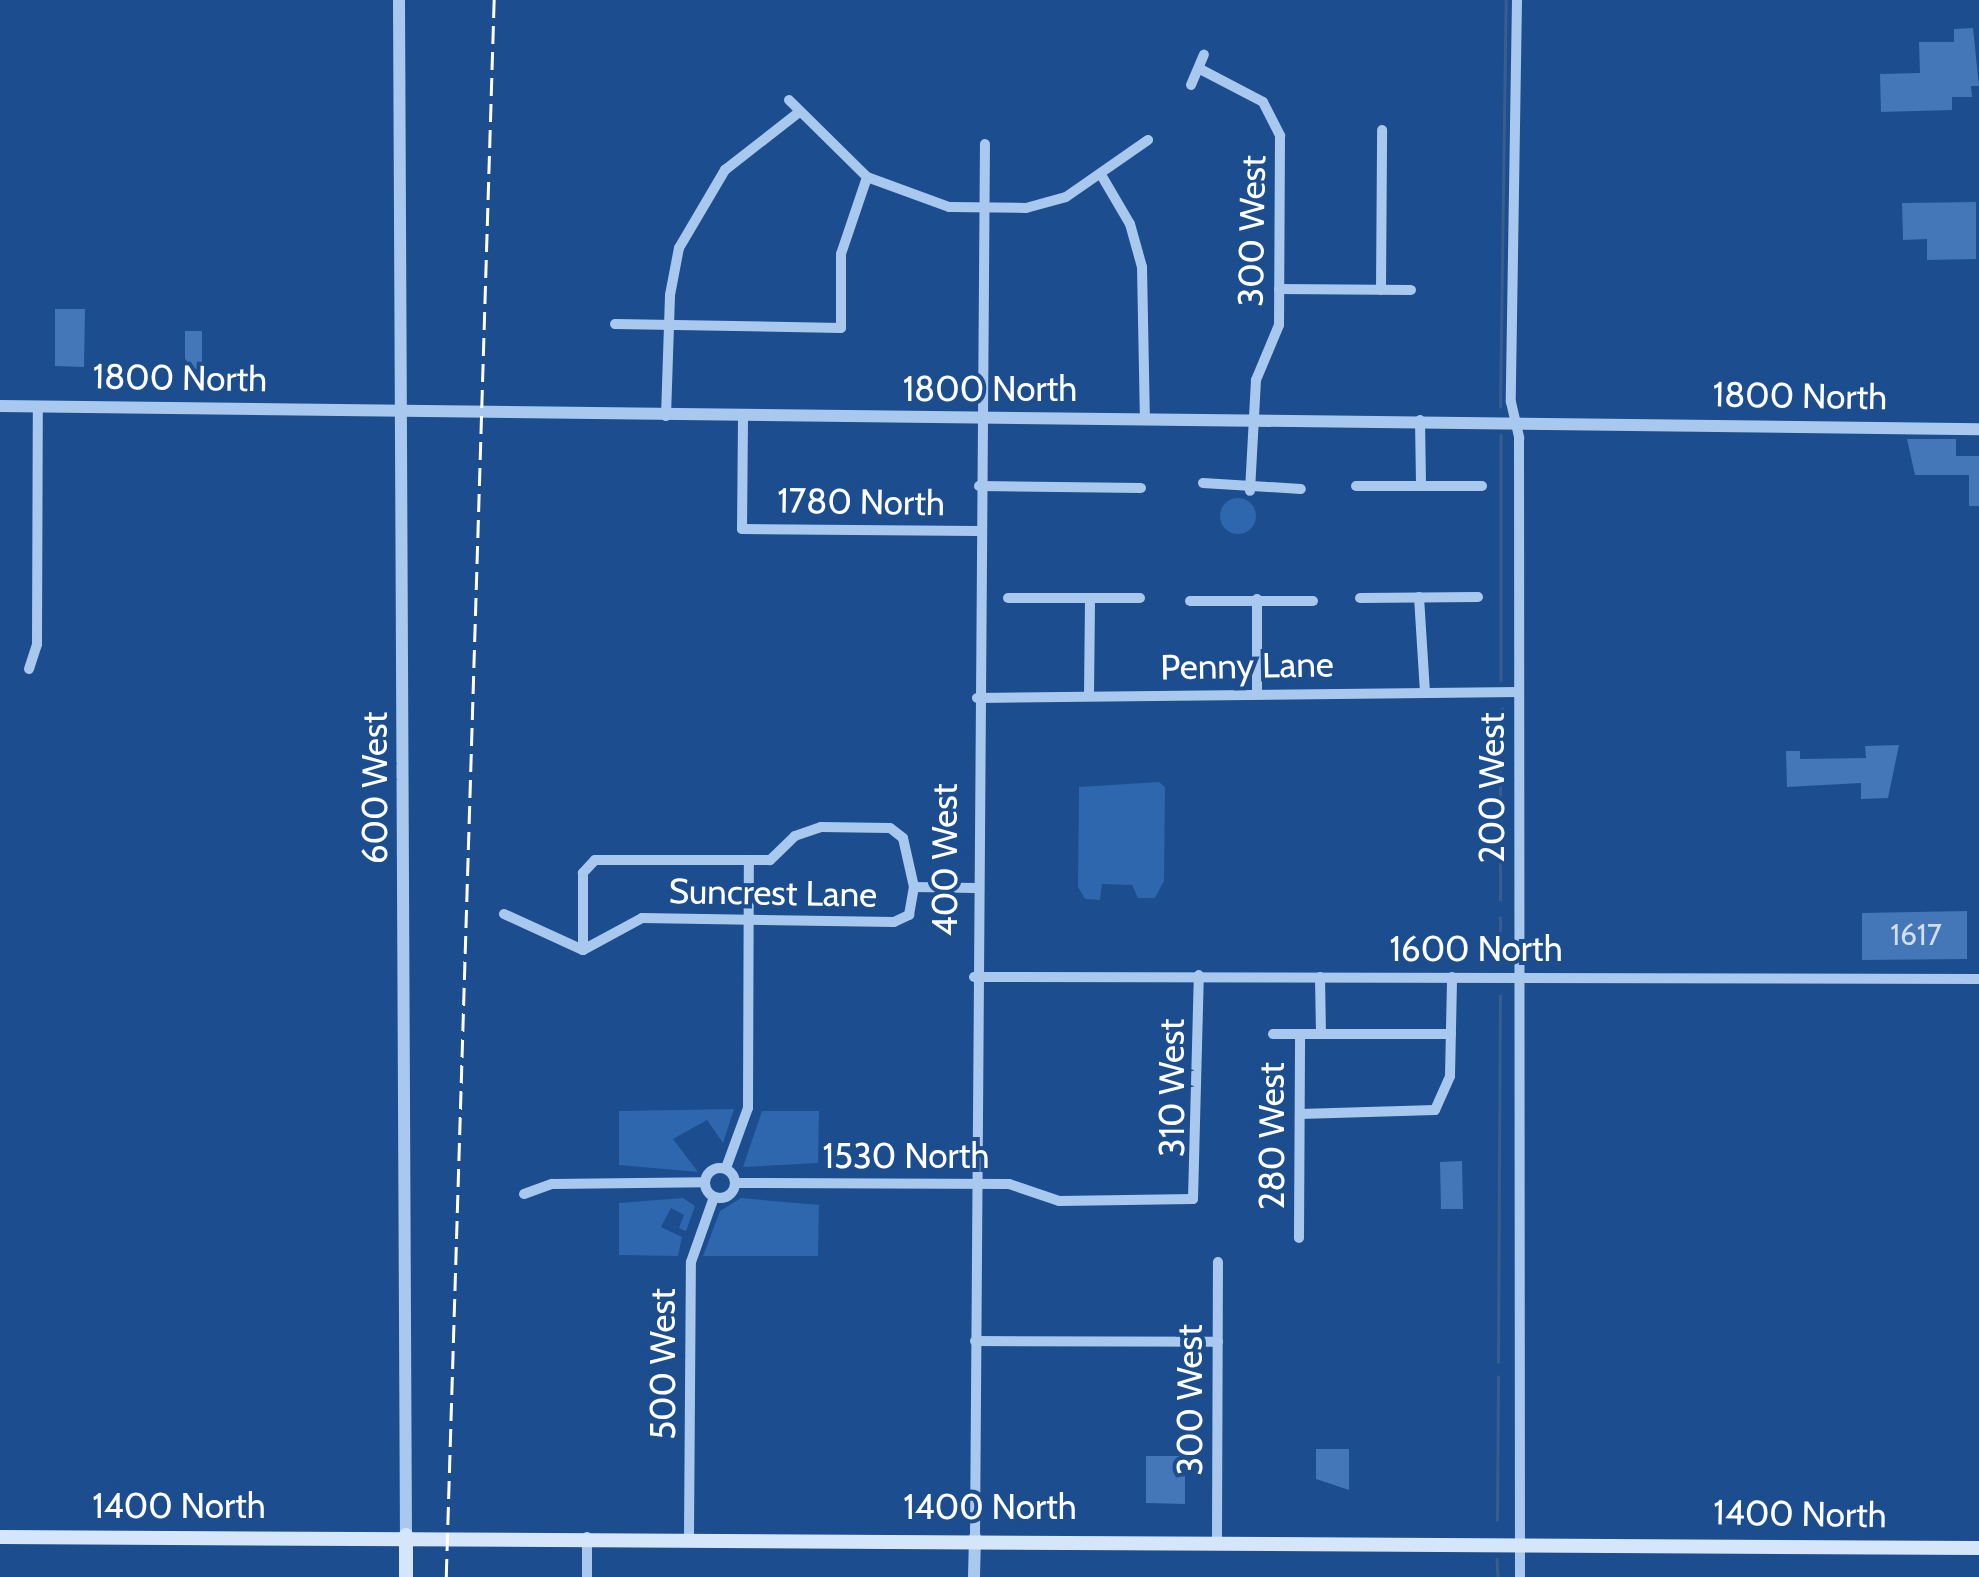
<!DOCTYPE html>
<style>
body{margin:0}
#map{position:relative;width:1979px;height:1577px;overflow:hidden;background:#1b4d8f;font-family:Cabin,sans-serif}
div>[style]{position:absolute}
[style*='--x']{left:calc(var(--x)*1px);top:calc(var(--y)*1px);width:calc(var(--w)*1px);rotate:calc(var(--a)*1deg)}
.green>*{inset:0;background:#2e67ad}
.round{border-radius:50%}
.stream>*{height:2.5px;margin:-1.25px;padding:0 1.25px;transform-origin:1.25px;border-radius:1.25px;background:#395e8e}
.building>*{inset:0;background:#4477b7}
.minor>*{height:10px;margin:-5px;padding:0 5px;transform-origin:5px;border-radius:5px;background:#a9c8ee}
.minor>.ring{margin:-5px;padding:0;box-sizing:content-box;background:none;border:10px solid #a9c8ee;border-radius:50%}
.tertiary>*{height:12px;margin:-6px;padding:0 6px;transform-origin:6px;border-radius:6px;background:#a9c8ee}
.secondary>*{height:14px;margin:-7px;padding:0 7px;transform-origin:7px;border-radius:7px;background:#d6e6fa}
.rail>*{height:2.5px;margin-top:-1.25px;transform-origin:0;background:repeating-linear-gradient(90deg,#fff 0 18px,transparent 0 26px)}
span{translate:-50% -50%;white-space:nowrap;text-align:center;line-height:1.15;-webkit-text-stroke:8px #1b4d8f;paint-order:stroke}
.number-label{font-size:30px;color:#d0dded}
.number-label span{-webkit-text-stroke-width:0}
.street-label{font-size:35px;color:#fff}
</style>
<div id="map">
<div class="green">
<div class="round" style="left:1220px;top:498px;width:36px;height:36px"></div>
<div style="clip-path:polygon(1159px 782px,1165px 787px,1164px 881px,1155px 898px,1138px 898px,1132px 885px,1102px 884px,1100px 900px,1085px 899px,1078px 887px,1079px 787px)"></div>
<div style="clip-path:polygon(734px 1109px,723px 1143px,707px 1120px,673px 1139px,698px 1172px,619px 1165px,619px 1111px)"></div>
<div style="clip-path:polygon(762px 1111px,819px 1111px,818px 1163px,743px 1167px)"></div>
<div style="clip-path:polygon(683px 1198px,695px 1206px,686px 1231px,679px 1228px,684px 1215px,671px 1208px,661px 1227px,682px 1237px,678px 1256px,619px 1255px,619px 1203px)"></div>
<div style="clip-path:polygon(741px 1198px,819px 1205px,818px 1256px,703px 1256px,720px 1211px)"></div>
</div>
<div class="stream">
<div style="--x:1500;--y:407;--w:407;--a:-89.2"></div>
<div style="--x:1501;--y:435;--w:245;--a:90"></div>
<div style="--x:1501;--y:725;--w:16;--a:-86"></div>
<div style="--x:1500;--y:900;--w:157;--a:-90"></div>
<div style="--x:1500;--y:961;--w:43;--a:-90"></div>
<div style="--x:1498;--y:1362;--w:366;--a:-89.7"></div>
<div style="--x:1497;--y:1520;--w:143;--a:-89.6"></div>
<div style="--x:1497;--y:1559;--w:18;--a:87"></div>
</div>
<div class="building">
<div style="clip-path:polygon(1973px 28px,1979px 86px,1971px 86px,1972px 97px,1952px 97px,1952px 110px,1881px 112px,1880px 74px,1920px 73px,1919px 42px,1954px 42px,1954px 29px)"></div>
<div style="clip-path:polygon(1976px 202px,1976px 259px,1927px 260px,1927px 239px,1903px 240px,1902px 203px)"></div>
<div style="clip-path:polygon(55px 309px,85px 309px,84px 367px,55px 366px)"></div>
<div style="clip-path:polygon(185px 331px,202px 331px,202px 369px,185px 369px)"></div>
<div style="clip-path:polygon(1907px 439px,1956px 439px,1956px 456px,1979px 456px,1979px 506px,1969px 506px,1969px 475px,1915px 475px)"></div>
<div style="clip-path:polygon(1899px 745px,1888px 798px,1861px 799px,1861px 783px,1787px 787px,1786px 751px,1800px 751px,1800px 759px,1866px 758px,1865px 746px)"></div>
<div style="clip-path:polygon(1967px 911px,1967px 959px,1862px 960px,1862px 913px)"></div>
<div style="clip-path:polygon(1462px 1161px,1463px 1209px,1441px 1209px,1440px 1162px)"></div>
<div style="clip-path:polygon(1316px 1449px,1349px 1449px,1349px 1490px,1316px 1479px)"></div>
<div style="clip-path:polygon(1146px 1456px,1185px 1456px,1185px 1504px,1146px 1503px)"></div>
</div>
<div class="minor">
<div style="--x:1517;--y:0;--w:402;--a:90.9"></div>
<div style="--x:1511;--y:402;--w:37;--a:77"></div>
<div style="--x:1519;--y:438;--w:1139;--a:89.95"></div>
<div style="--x:1200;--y:69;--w:71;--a:27.6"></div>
<div style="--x:1263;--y:102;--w:38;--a:63"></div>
<div style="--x:1280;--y:136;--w:189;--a:90.3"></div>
<div style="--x:1279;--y:325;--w:60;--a:112.7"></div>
<div style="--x:1256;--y:380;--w:111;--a:93.1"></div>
<div style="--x:1191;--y:85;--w:33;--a:-67"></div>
<div style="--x:789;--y:100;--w:110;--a:44.6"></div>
<div style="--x:867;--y:177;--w:87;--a:20.1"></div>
<div style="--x:949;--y:207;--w:77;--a:0.7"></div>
<div style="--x:1026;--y:208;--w:41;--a:-15.4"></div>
<div style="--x:1066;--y:197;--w:100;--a:-34.8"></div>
<div style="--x:1103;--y:178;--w:53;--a:59.6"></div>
<div style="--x:1130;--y:224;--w:45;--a:74.4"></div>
<div style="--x:1142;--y:267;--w:152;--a:88.9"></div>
<div style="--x:1279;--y:289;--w:132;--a:0.4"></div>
<div style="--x:1381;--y:290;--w:160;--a:-89.6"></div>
<div style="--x:615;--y:324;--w:226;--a:1"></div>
<div style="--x:841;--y:328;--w:74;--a:-90"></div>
<div style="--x:841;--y:254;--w:81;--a:-71.3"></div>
<div style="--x:666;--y:416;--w:121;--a:-88.1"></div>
<div style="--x:670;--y:295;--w:48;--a:-79.2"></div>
<div style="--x:679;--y:248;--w:91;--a:-59.5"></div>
<div style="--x:725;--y:170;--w:93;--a:-38"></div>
<div style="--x:743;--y:417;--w:112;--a:90.5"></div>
<div style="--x:742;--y:529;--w:236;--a:0.5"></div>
<div style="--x:1420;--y:420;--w:66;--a:89.1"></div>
<div style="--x:1203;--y:483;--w:98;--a:3.5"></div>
<div style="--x:979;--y:486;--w:162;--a:0.7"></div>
<div style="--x:1356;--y:486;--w:126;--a:0"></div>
<div style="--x:1419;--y:597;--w:95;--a:86.4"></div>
<div style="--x:1008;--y:598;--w:132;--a:0"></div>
<div style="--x:1360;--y:598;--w:118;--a:-0.5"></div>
<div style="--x:1190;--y:601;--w:123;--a:0"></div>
<div style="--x:29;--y:669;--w:26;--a:-72"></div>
<div style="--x:37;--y:644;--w:237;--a:-89.8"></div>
<div style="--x:1257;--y:692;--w:93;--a:-90"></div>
<div style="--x:1089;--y:696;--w:95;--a:-89.4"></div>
<div style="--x:977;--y:698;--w:542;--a:-0.63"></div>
<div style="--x:914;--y:887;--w:61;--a:0.9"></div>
<div style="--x:504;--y:914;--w:87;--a:24.5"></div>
<div style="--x:583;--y:950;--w:67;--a:-28.5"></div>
<div style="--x:642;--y:918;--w:252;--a:0.9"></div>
<div style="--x:894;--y:922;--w:17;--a:-25"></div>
<div style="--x:909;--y:915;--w:28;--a:-80"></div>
<div style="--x:914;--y:887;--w:50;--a:-102.7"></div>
<div style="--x:903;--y:838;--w:16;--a:-142"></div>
<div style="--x:890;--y:828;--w:69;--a:-179.2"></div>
<div style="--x:821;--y:827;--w:28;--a:161"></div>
<div style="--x:795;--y:836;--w:35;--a:136"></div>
<div style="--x:770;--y:860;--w:175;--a:180"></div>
<div style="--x:595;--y:860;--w:18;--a:133"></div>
<div style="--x:583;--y:873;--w:77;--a:90"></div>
<div style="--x:974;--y:977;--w:1005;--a:0.11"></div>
<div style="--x:1320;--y:977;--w:57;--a:89"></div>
<div style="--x:1273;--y:1034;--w:178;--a:0"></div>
<div style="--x:1300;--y:1114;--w:135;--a:-1.7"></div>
<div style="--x:1435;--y:1110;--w:37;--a:-66"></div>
<div style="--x:1450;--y:1076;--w:99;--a:-88.8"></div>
<div class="ring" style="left:705px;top:1168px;width:20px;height:20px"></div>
<div style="--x:726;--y:1168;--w:64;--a:-69.9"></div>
<div style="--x:748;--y:1108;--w:248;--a:-89.8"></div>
<div style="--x:735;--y:1183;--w:274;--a:0.2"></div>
<div style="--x:1009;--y:1184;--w:53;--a:18.8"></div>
<div style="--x:1059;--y:1201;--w:134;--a:-0.9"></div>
<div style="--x:1193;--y:1199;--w:224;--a:-88.5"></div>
<div style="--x:524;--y:1194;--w:30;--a:-20"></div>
<div style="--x:552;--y:1184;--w:153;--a:-0.7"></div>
<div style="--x:1299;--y:1238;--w:204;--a:-89.7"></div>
<div style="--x:975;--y:1341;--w:243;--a:0.2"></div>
<div style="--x:689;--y:1536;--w:274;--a:-89.6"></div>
<div style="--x:691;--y:1262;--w:69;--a:-70.5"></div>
<div style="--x:587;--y:1537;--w:40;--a:90"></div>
<div style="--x:975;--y:1537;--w:1393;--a:-89.59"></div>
<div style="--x:1217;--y:1539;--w:277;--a:-89.8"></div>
</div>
<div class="tertiary">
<div style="--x:399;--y:0;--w:1535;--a:89.74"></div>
<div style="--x:0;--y:406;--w:1979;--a:0.67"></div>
<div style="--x:974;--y:1577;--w:40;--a:-88.6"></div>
</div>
<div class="secondary">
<div style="--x:406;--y:1535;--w:42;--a:90"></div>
<div style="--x:0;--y:1537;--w:1979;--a:0.32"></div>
</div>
<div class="rail">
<div style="--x:446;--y:1577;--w:1578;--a:-88.26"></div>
</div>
<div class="number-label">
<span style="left:1916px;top:935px">1617</span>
</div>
<div class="street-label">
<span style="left:1252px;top:231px;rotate:-89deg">300 West</span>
<span style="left:180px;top:378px;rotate:1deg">1800 North</span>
<span style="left:990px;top:389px">1800 North</span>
<span style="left:1800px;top:396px;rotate:1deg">1800 North</span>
<span style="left:861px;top:502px;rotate:1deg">1780 North</span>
<span style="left:1247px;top:666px;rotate:-1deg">Penny Lane</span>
<span style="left:375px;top:788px;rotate:-90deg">600 West</span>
<span style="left:1492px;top:788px;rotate:-90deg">200 West</span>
<span style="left:945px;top:860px;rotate:-90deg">400 West</span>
<span style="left:773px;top:893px;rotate:1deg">Suncrest Lane</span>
<span style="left:1476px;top:949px">1600 North</span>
<span style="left:1172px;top:1088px;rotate:-90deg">310 West</span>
<span style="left:1272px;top:1136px;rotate:-90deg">280 West</span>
<span style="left:906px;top:1156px">1530 North</span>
<span style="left:663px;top:1364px;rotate:-90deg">500 West</span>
<span style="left:1190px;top:1400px;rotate:-90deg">300 West</span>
<span style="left:179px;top:1506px">1400 North</span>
<span style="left:990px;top:1507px">1400 North</span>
<span style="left:1800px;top:1514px;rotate:1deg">1400 North</span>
</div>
</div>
